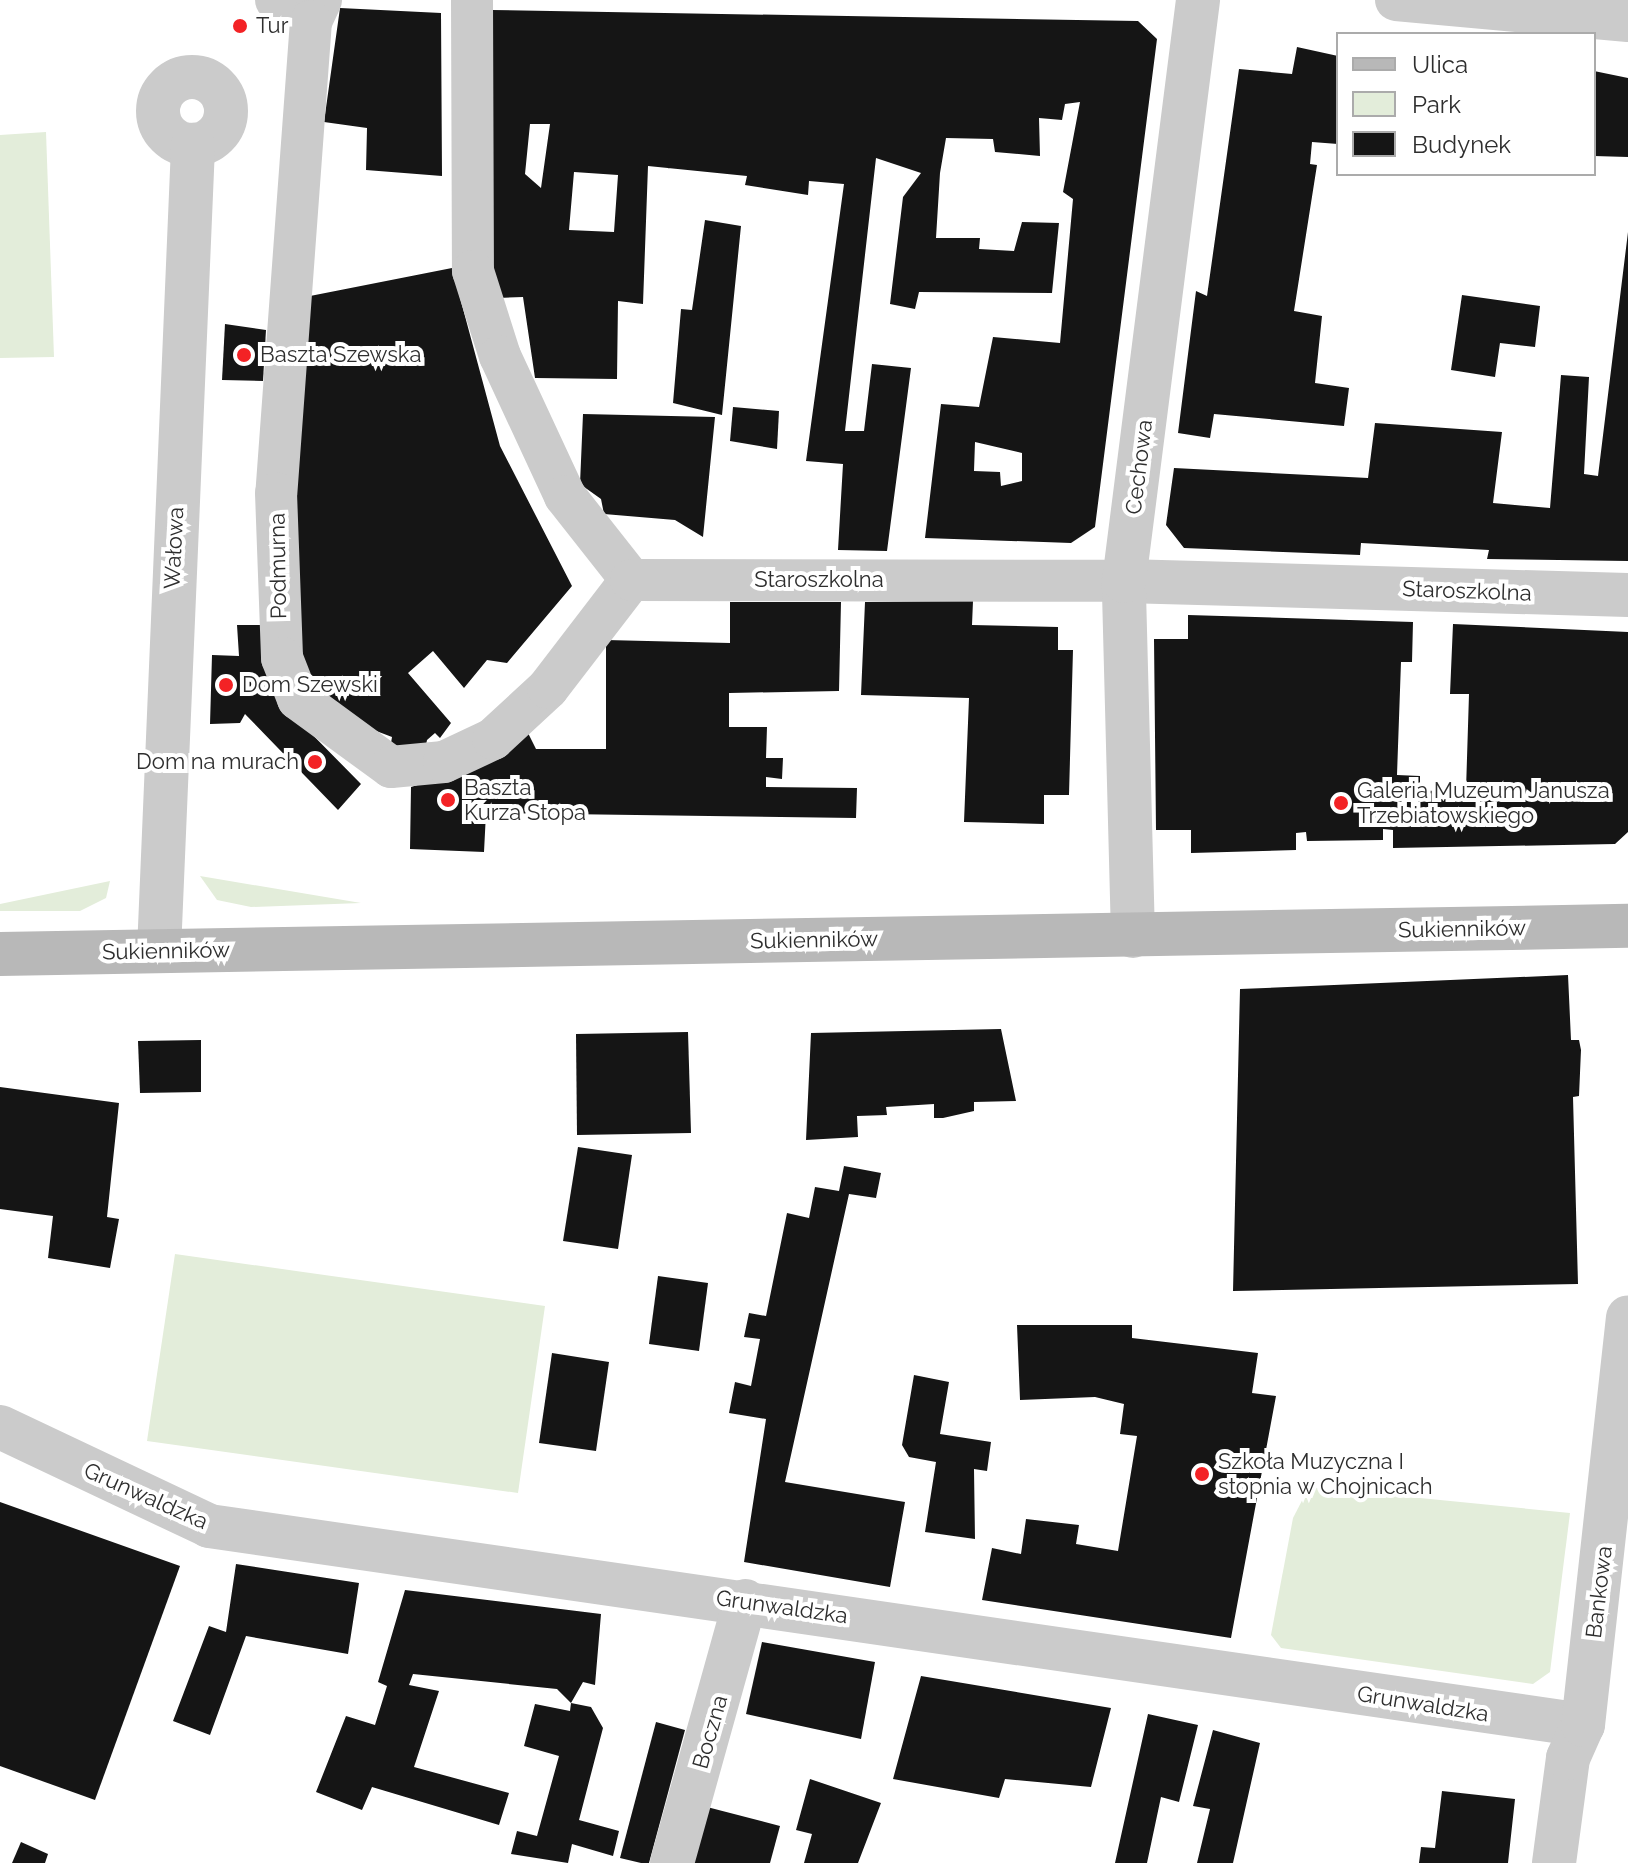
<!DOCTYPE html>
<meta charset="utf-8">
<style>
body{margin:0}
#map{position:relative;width:1628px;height:1863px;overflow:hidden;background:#fff;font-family:Raleway,sans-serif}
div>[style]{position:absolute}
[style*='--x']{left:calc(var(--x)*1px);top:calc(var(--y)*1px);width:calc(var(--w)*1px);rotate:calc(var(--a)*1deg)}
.green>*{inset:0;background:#e3edda}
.building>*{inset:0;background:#151515}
.pedestrian>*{height:42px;margin:-21px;padding:0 21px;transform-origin:21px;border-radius:21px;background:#cbcbcb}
.minor>*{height:44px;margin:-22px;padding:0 22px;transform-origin:22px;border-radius:22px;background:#cbcbcb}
.minor>.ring{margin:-22px;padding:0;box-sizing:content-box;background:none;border:44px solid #cbcbcb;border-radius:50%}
.secondary>*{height:44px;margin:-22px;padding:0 22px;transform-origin:22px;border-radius:22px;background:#b8b8b8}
.dots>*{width:22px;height:22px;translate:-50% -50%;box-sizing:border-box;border:4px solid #fff;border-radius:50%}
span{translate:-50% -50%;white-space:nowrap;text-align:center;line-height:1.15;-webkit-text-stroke:8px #fff;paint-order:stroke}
.poi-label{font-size:22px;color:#2e2e2e}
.left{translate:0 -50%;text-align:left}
.right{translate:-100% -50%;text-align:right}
.street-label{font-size:22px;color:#2e2e2e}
.legend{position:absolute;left:1336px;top:32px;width:260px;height:144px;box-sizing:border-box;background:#fff;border:2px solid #ababab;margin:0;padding:10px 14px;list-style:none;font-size:24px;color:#2e2e2e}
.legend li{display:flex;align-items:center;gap:16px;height:40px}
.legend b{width:40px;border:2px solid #ababab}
</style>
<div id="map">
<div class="green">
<div style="clip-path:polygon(46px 132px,54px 357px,0 358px,0 135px)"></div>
<div style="clip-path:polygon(200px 876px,361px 903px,251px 907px,217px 900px)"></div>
<div style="clip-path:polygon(110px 881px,106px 898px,80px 911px,0 911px,0 904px)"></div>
<div style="clip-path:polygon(175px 1254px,545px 1306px,518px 1493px,147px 1441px)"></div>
<div style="clip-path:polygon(1309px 1487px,1570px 1513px,1550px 1672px,1533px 1684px,1281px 1648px,1271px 1635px,1293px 1518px)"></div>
</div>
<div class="building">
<div style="clip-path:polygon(340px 8px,441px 13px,442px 176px,366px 170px,367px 128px,324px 122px)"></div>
<div style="clip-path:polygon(evenodd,491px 10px,1138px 21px,1157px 39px,1095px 527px,1071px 543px,925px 538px,941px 404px,979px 407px,993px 337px,1060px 343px,1073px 199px,1063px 192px,1080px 102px,1065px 104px,1062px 120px,1039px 118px,1040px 156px,995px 152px,993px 139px,946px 138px,940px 173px,936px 238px,980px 238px,979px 249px,1014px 251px,1022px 222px,1059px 223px,1052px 293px,919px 292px,915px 309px,890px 304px,903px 197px,921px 173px,876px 158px,845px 431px,864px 431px,872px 364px,911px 368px,887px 551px,838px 550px,843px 464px,806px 461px,844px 184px,809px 181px,808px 195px,745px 185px,747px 176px,648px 166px,643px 304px,618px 301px,617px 379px,535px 378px,523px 297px,498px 298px,488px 269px,491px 10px,530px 124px,550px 124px,541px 188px,525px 174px,530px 124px,491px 10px,574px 172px,618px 175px,614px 232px,569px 230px,574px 172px,491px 10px,975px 442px,1022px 453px,1022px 481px,1001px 486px,1000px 472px,974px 471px,975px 442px)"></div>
<div style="clip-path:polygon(1297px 47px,1338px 56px,1338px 144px,1312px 142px,1310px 164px,1317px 165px,1294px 311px,1322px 316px,1315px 383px,1349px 388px,1344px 426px,1214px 414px,1210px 438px,1178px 433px,1196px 291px,1207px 296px,1239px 69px,1292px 74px)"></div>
<div style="clip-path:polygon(1594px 71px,1628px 78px,1628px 157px,1594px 156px)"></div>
<div style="clip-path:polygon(705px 220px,741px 226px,722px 415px,673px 403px,681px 309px,692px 310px)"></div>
<div style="clip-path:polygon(1628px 232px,1628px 561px,1487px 559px,1489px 550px,1361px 543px,1360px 555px,1184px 548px,1166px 525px,1174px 468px,1368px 478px,1375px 423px,1502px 432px,1493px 503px,1550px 508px,1561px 375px,1589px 377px,1584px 474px,1598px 476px)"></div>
<div style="clip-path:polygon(452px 268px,500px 446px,572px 586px,507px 663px,487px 660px,464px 688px,433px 651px,408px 673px,451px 723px,440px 738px,435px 733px,427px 740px,424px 755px,390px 749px,392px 737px,350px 721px,302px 667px,289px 573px,305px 297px)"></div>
<div style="clip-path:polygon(1462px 295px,1540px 306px,1535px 347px,1500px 343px,1495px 377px,1451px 370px)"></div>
<div style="clip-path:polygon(225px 324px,266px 330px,263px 381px,222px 380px)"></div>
<div style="clip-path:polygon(733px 407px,779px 411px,777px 449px,730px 441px)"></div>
<div style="clip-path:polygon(583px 414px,715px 417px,703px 537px,675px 520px,604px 514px,601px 499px,580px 484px)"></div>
<div style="clip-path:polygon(973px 601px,972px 625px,1058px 627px,1058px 650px,1073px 650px,1069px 795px,1044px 795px,1044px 824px,964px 822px,969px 698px,861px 695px,865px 602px)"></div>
<div style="clip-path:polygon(730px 602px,841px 602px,839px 691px,729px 693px,729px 727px,767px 727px,766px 758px,783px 758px,782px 779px,766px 777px,766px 787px,857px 788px,856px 818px,486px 813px,484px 852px,410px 849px,411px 787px,486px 764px,525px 727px,536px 749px,606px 749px,606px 640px,730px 643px)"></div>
<div style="clip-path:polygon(1188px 615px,1413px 622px,1412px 662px,1401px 662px,1397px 775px,1420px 776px,1420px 791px,1466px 790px,1469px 694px,1450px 694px,1453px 624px,1628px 632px,1628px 832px,1615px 844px,1393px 848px,1393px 830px,1383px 829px,1383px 840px,1307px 841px,1306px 832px,1296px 833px,1296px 850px,1191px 853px,1191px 830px,1156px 830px,1154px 639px,1188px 639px)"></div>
<div style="clip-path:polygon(237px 625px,264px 625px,295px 717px,361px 784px,338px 810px,245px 714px,240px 723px,210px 724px,212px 655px,239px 656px)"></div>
<div style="clip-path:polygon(1568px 975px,1571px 1040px,1579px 1040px,1581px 1050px,1579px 1096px,1573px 1097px,1578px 1284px,1233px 1291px,1240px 989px)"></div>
<div style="clip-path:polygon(1001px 1029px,1016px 1101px,974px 1102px,974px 1111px,943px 1118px,934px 1118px,934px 1104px,886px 1107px,887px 1115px,857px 1116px,858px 1137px,806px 1140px,811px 1033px)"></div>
<div style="clip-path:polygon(688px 1032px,691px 1133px,577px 1135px,576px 1034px)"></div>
<div style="clip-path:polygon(201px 1040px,201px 1092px,140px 1093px,138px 1041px)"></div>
<div style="clip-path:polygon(0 1087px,119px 1103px,107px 1217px,119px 1219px,110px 1268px,48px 1258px,53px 1216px,0 1209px)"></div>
<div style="clip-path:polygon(578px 1147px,632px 1155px,618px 1249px,563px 1241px)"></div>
<div style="clip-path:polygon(844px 1166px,881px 1173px,876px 1198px,849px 1194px,785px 1482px,905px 1502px,890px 1587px,744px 1562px,766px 1419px,729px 1413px,735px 1382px,751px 1386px,760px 1339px,744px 1337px,749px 1313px,766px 1316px,787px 1213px,809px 1218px,815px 1187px,839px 1191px)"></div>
<div style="clip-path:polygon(658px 1276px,708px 1283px,699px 1351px,649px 1344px)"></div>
<div style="clip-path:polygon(1017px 1325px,1132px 1325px,1132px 1338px,1258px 1353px,1252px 1393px,1276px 1396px,1231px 1638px,982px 1600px,992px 1548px,1021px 1554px,1026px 1519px,1079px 1525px,1076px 1544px,1118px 1551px,1137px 1436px,1120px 1434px,1124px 1404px,1095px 1397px,1020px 1400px)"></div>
<div style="clip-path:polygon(552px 1353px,609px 1362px,596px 1451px,539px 1443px)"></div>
<div style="clip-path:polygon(914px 1375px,949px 1382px,940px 1434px,991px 1442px,987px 1471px,974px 1469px,975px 1539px,925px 1532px,936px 1462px,909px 1457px,902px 1445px)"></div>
<div style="clip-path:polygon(0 1502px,180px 1566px,95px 1800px,0 1766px)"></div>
<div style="clip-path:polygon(236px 1564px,359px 1583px,348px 1654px,246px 1636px,210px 1735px,173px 1721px,209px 1626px,226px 1632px)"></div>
<div style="clip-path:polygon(405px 1590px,601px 1614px,595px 1685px,583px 1682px,571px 1703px,557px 1689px,413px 1674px,409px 1685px,439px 1691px,414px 1767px,509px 1793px,499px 1825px,372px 1787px,362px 1810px,316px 1792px,346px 1716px,375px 1725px,387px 1686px,378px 1682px)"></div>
<div style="clip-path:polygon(762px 1642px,875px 1662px,861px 1739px,746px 1714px)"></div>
<div style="clip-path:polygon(921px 1676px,1111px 1708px,1091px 1787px,1005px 1779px,999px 1798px,893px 1779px)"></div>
<div style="clip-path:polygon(571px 1703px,591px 1707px,603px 1728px,579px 1820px,619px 1831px,613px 1856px,572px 1844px,568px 1863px,511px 1854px,517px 1831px,537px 1836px,559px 1756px,524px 1746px,535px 1704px,570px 1711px)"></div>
<div style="clip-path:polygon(1148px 1714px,1198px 1725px,1179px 1802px,1161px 1797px,1147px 1863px,1115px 1863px)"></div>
<div style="clip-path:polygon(656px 1722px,685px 1730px,649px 1863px,641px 1863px,620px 1858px)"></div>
<div style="clip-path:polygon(1213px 1730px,1260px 1743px,1233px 1863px,1197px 1863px,1210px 1809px,1193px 1806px)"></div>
<div style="clip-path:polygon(810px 1779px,881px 1803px,858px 1863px,804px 1863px,812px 1834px,796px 1830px)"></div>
<div style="clip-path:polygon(1442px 1791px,1515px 1799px,1508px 1863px,1419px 1863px,1421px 1847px,1435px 1848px)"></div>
<div style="clip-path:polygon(707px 1807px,780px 1826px,770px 1863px,692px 1863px)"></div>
<div style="clip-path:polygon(21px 1842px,48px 1854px,45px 1863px,12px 1863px)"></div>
</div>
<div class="pedestrian">
<div style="--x:276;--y:0;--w:26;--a:0"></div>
<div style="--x:321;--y:0;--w:23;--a:115"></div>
<div style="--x:311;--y:21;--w:473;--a:94.2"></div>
<div style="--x:276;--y:493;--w:165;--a:87.9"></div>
<div style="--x:282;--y:658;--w:44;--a:68.7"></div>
<div style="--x:298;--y:699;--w:115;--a:36.2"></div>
<div style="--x:391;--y:767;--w:53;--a:-5.4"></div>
<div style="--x:444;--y:762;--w:54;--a:-25.1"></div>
<div style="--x:493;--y:739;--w:75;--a:-42.8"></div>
<div style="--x:548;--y:688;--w:136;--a:-52.5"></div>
<div style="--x:472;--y:0;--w:271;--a:89.8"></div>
<div style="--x:473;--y:271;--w:89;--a:72.4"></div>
<div style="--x:500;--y:356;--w:154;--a:65.1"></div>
<div style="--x:565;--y:496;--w:107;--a:51.8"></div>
<div style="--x:631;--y:580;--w:493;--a:0.1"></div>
<div style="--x:1396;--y:0;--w:233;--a:5.2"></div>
</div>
<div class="minor">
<div class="ring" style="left:158px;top:77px;width:24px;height:24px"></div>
<div style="--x:1124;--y:581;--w:504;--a:1.59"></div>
<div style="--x:1133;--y:936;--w:355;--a:-91.5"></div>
<div style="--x:1124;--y:581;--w:586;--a:-82.74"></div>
<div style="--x:159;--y:951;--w:807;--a:-87.58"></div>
<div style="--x:0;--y:1427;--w:231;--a:25.3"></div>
<div style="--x:209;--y:1526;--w:1388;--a:8.24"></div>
<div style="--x:672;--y:1863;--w:272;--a:-74.4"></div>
<div style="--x:1554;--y:1863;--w:106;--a:-82.4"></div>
<div style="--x:1568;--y:1758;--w:36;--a:-66"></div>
<div style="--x:1583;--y:1725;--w:410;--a:-83.7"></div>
</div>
<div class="secondary">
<div style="--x:0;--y:954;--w:1628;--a:-0.99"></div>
</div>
<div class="dots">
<div style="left:240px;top:26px;background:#f32225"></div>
<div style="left:244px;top:355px;background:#f32225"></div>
<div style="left:226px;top:685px;background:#f32225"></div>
<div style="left:315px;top:762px;background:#f32225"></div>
<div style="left:448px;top:800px;background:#f32225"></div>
<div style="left:1341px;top:803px;background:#f32225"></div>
<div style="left:1202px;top:1474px;background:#f32225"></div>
</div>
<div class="poi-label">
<span class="left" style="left:256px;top:26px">Tur</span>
<span class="left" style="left:260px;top:355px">Baszta Szewska</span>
<span class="left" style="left:242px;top:685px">Dom Szewski</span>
<span class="right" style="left:299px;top:762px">Dom na murach</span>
<span class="left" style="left:464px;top:800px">Baszta<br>Kurza Stopa</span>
<span class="left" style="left:1357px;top:803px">Galeria Muzeum Janusza<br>Trzebiatowskiego</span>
<span class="left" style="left:1218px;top:1474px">Szkoła Muzyczna I<br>stopnia w Chojnicach</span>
</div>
<div class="street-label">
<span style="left:1139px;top:467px;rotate:-83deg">Cechowa</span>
<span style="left:174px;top:548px;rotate:-87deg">Wałowa</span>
<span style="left:278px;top:566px;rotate:-91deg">Podmurna</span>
<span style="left:819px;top:580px">Staroszkolna</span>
<span style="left:1467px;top:591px;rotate:2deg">Staroszkolna</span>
<span style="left:1462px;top:929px;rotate:-1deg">Sukienników</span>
<span style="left:814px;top:940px;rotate:-1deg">Sukienników</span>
<span style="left:166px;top:951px;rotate:-1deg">Sukienników</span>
<span style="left:146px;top:1496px;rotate:24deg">Grunwaldzka</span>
<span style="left:1599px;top:1592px;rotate:-83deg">Bankowa</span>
<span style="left:782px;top:1607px;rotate:8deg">Grunwaldzka</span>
<span style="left:1423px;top:1704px;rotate:9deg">Grunwaldzka</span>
<span style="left:710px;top:1732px;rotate:-74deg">Boczna</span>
</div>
<ul class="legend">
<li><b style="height:10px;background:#b8b8b8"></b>Ulica</li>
<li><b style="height:22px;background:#e3edda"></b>Park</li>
<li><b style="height:22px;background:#151515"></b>Budynek</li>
</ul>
</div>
